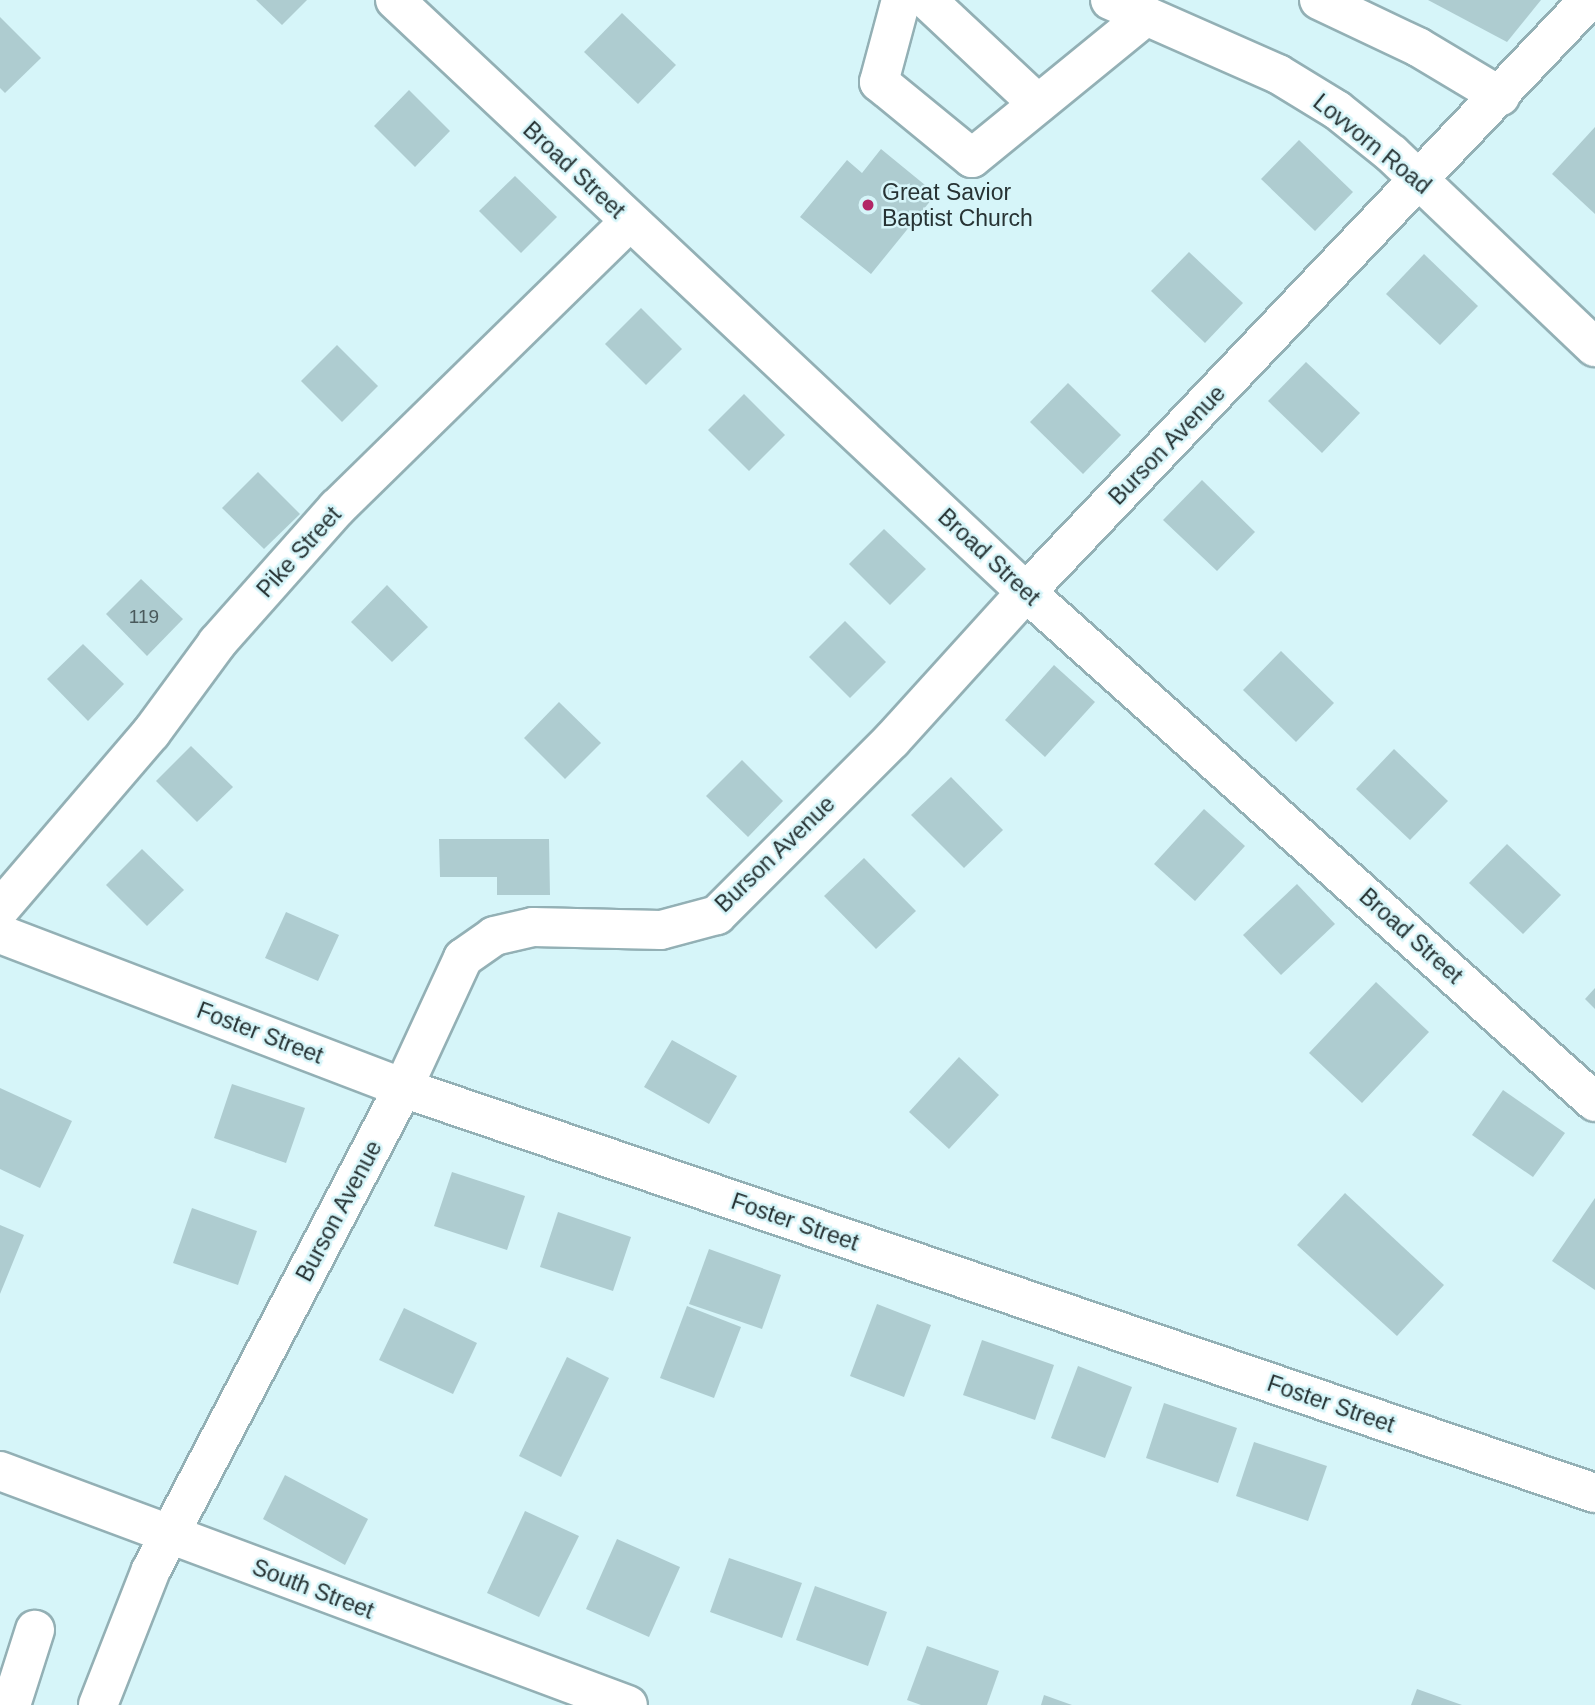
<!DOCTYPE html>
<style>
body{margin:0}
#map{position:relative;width:1595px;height:1705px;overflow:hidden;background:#d6f5f9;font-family:Helvetica,sans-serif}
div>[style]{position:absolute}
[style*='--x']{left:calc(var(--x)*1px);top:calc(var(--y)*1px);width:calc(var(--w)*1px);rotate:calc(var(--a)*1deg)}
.building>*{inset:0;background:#aeccd0}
.roads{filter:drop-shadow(2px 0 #93b0b5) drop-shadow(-2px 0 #93b0b5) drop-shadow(0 2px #93b0b5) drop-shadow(0 -2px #93b0b5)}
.minor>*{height:38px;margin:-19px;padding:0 19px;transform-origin:19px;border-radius:19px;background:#fff}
.dots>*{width:19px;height:19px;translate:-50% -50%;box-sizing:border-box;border:4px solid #d6f5f9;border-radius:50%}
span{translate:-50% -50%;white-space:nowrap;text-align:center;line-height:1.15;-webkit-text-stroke:5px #d6f5f9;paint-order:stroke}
.number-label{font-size:19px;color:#49595b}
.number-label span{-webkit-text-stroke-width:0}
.street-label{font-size:23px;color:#273334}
.poi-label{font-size:23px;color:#273334}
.left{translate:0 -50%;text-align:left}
</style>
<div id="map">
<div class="building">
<div style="clip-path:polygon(256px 0,307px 0,282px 25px)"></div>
<div style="clip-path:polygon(1428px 0,1541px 0,1507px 42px)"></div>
<div style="clip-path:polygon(622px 13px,676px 65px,638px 104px,584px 52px)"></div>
<div style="clip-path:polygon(0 17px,41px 58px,5px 93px,0 88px)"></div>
<div style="clip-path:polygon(409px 90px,450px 131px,415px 167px,374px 126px)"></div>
<div style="clip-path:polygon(1595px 127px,1595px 214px,1552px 174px)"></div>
<div style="clip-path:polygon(1299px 140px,1353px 192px,1315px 231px,1261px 179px)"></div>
<div style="clip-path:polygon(881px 149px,936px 194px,871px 274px,800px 217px,847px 160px,862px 173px)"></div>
<div style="clip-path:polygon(515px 176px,557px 217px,521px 253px,479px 211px)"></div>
<div style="clip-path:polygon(1189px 252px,1243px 303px,1205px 343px,1151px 291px)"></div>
<div style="clip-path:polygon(1424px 254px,1478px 306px,1440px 345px,1386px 294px)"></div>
<div style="clip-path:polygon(641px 308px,682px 349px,646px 385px,605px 344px)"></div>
<div style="clip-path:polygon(337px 345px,378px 386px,342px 422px,301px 381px)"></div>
<div style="clip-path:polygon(1306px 362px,1360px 413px,1322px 453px,1268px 401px)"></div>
<div style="clip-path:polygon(1068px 383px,1121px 435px,1083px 474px,1030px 422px)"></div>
<div style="clip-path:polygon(744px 394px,785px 435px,749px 471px,708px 430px)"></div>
<div style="clip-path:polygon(258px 472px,300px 514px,264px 549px,222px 508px)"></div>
<div style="clip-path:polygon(1202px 480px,1255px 532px,1217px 571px,1163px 520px)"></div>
<div style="clip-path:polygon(884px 529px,926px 569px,890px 605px,849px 564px)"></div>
<div style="clip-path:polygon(141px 579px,183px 619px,147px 656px,106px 614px)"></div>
<div style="clip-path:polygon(387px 585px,428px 627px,392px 662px,351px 622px)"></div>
<div style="clip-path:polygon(845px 621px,886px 662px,850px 698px,809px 657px)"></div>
<div style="clip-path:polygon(83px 644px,124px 684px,88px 721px,47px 679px)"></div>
<div style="clip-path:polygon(1281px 651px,1334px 703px,1296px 742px,1243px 690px)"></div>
<div style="clip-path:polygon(1054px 665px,1095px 702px,1045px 757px,1005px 720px)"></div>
<div style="clip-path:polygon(559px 702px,601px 743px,565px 779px,524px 738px)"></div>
<div style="clip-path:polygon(191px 746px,233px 787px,197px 822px,156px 781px)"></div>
<div style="clip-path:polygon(1394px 749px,1448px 801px,1410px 840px,1356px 789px)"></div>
<div style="clip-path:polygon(742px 760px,783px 801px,748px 837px,706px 796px)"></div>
<div style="clip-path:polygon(951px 777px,1003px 830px,964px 868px,911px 815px)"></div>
<div style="clip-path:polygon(1204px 809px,1245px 846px,1195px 901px,1154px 864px)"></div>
<div style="clip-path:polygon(439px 839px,549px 839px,550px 895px,497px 895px,497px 877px,440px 877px)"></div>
<div style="clip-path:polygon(1507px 844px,1561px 895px,1523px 934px,1469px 883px)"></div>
<div style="clip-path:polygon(142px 849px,184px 890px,147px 926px,106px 885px)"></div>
<div style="clip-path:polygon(864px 858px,916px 911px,876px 949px,824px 896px)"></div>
<div style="clip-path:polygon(1297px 884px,1335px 924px,1281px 975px,1243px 935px)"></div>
<div style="clip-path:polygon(286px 912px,339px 935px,318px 981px,265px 958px)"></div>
<div style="clip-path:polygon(1376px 982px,1429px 1032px,1362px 1103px,1309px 1053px)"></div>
<div style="clip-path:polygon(1595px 988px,1595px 1009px,1585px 999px)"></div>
<div style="clip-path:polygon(672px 1040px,737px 1076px,709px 1124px,644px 1087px)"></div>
<div style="clip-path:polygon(959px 1057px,999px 1095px,949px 1149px,909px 1112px)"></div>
<div style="clip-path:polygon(232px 1084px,305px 1108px,286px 1163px,214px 1138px)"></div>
<div style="clip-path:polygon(0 1088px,72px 1121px,40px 1188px,0 1169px)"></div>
<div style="clip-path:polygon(1503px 1090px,1565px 1133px,1533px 1177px,1472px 1135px)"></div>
<div style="clip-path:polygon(452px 1172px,525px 1196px,507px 1250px,434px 1226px)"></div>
<div style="clip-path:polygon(1345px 1193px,1444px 1285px,1397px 1336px,1297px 1245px)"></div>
<div style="clip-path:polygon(1595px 1198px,1595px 1290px,1552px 1261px)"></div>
<div style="clip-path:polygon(192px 1208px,257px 1231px,238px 1285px,173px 1263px)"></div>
<div style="clip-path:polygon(558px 1212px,631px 1237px,613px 1291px,540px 1267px)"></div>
<div style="clip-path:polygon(0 1225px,24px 1235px,0 1294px)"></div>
<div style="clip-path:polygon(709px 1249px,781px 1275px,762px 1329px,689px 1304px)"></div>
<div style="clip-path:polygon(877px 1304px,931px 1325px,904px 1397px,850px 1376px)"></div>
<div style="clip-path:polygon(687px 1306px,741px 1327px,714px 1398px,660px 1378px)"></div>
<div style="clip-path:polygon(404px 1308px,477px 1343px,453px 1394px,379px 1360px)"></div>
<div style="clip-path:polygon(982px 1340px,1054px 1365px,1035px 1420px,963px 1395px)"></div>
<div style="clip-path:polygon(567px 1357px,609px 1378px,561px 1477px,519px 1456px)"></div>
<div style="clip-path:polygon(1078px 1366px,1132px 1387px,1105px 1458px,1051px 1438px)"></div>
<div style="clip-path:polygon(1164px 1403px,1237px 1428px,1218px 1483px,1146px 1458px)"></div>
<div style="clip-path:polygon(1254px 1442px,1327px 1466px,1308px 1521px,1236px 1496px)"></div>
<div style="clip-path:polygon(285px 1475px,368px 1519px,345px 1565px,263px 1519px)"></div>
<div style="clip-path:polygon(525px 1511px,579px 1536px,539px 1617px,487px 1593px)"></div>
<div style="clip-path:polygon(617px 1539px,680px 1567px,649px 1637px,586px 1609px)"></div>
<div style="clip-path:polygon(729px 1558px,802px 1583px,782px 1638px,710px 1612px)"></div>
<div style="clip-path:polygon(815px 1586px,887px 1612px,868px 1666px,796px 1640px)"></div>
<div style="clip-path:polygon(927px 1646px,999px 1671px,987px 1705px,921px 1705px,907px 1700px)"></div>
<div style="clip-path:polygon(1417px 1689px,1462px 1705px,1411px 1705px)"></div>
<div style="clip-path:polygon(1044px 1695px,1072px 1705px,1041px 1705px)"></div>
</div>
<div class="roads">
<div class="minor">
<div style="--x:395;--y:0;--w:865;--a:43.17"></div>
<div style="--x:1026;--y:592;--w:764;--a:41.87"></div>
<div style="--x:901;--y:0;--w:85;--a:105"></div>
<div style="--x:879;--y:82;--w:120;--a:39.3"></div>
<div style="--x:972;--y:158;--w:225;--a:-39.2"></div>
<div style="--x:927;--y:0;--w:152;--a:43.1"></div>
<div style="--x:1110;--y:0;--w:184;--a:23.8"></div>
<div style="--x:1278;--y:74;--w:69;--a:31.4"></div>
<div style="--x:1337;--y:110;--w:70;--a:38.7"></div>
<div style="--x:1392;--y:154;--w:280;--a:43.6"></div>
<div style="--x:1319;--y:0;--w:110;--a:25.4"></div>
<div style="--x:1418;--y:47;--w:96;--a:30.9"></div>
<div style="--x:0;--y:909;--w:232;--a:-49.4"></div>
<div style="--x:151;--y:733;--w:112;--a:-53.7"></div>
<div style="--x:217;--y:643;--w:181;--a:-48.4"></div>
<div style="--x:337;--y:508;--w:409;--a:-44.4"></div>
<div style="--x:0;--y:934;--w:431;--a:20.9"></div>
<div style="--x:403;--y:1088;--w:1259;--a:18.77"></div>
<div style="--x:0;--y:1471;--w:670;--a:20.44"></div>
<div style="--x:11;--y:1705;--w:79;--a:-72.3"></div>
<div style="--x:98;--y:1705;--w:145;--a:-68.6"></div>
<div style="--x:151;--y:1570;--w:544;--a:-62.4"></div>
<div style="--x:403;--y:1088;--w:143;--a:-65.2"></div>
<div style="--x:463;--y:958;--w:38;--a:-35"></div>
<div style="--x:494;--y:936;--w:40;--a:-13"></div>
<div style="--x:533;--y:927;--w:128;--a:1.3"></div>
<div style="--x:661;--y:930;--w:58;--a:-15"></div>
<div style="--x:717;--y:915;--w:247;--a:-45"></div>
<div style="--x:892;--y:740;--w:200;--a:-47.8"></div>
<div style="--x:1026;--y:592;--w:817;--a:-46.44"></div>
</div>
</div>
<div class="dots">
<div style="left:868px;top:205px;background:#b22867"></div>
</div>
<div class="number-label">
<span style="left:144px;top:617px">119</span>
</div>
<div class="street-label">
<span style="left:1372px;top:144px;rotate:39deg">Lovvorn Road</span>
<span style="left:574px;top:170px;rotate:43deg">Broad Street</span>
<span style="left:1167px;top:445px;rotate:-46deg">Burson Avenue</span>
<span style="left:299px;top:552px;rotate:-48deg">Pike Street</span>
<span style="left:989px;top:557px;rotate:43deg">Broad Street</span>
<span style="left:775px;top:854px;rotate:-44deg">Burson Avenue</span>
<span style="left:1411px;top:936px;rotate:42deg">Broad Street</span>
<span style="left:260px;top:1033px;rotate:21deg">Foster Street</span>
<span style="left:339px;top:1211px;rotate:-62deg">Burson Avenue</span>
<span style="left:795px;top:1222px;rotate:19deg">Foster Street</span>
<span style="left:1331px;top:1404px;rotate:19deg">Foster Street</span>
<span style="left:313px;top:1589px;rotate:21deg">South Street</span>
</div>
<div class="poi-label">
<span class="left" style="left:882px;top:205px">Great Savior<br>Baptist Church</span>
</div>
</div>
